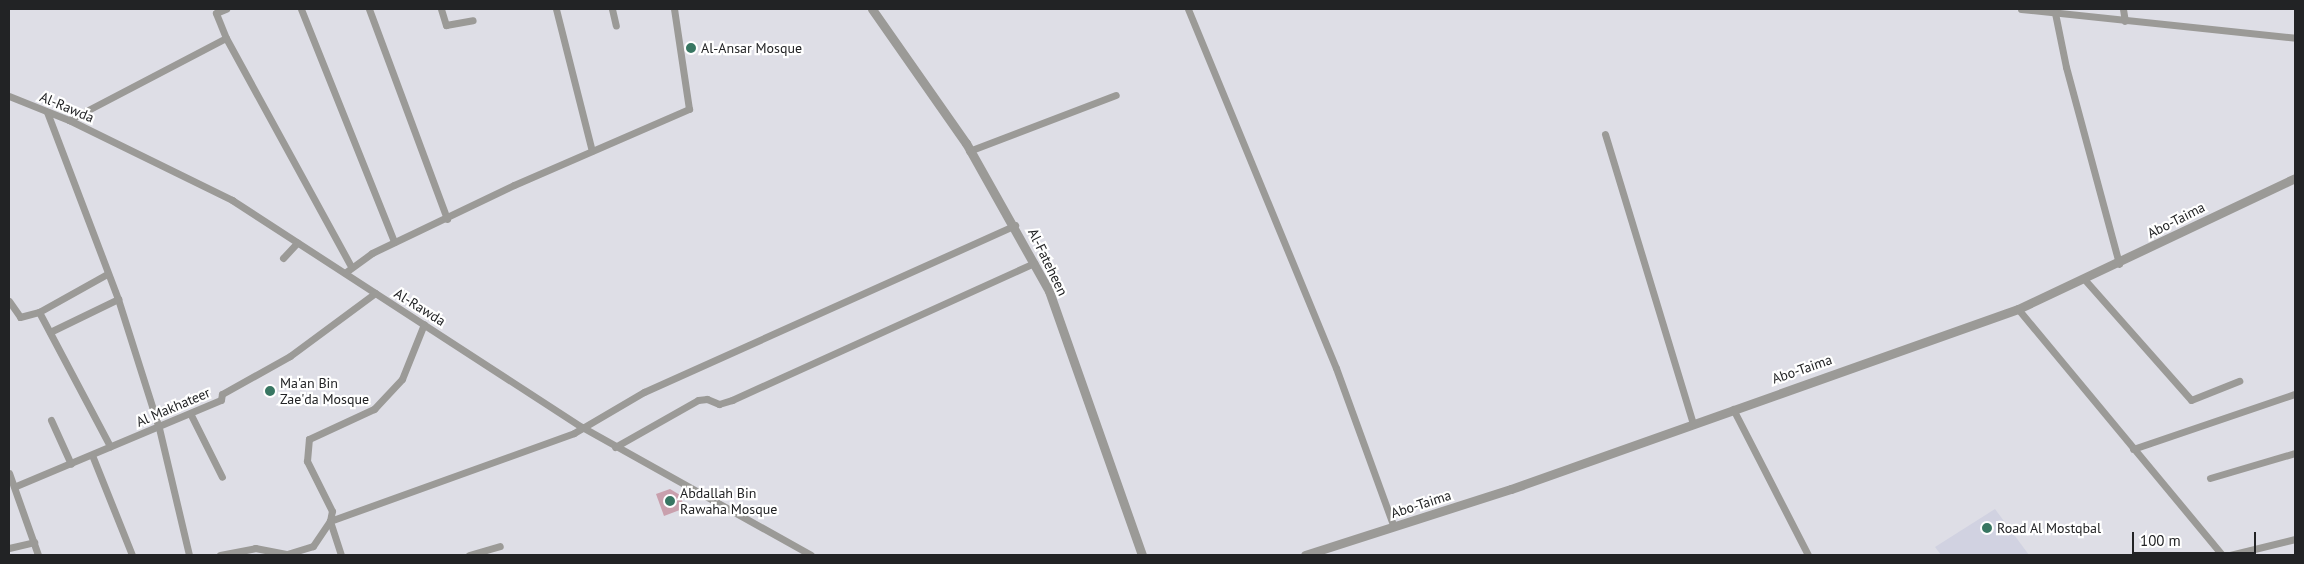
<!DOCTYPE html>
<style>
body{margin:0}
#map{position:relative;width:2304px;height:564px;overflow:hidden;background:#dedee6;font-family:"PT Sans",sans-serif}
div>[style]{position:absolute}
[style*='--x']{left:calc(var(--x)*1px);top:calc(var(--y)*1px);width:calc(var(--w)*1px);rotate:calc(var(--a)*1deg)}
.built>*{inset:0;background:#d1d2e1}
.building>*{inset:0;background:#c9a0ad}
.minor>*{height:7px;margin:-3.5px;padding:0 3.5px;transform-origin:3.5px;border-radius:3.5px;background:#9b9a97}
.tertiary>*{height:9px;margin:-4.5px;padding:0 4.5px;transform-origin:4.5px;border-radius:4.5px;background:#9b9a97}
.dots>*{width:14px;height:14px;translate:-50% -50%;box-sizing:border-box;border:2px solid #fff;border-radius:50%}
span{translate:-50% -50%;white-space:nowrap;text-align:center;line-height:1.15;-webkit-text-stroke:4.5px #fff;paint-order:stroke}
.poi-label{font-size:14px;color:#222325}
.left{translate:0 -50%;text-align:left}
.street-label{font-size:14px;color:#222325}
.frame{position:absolute;inset:0;border:10px solid #222325;pointer-events:none}
.scale{position:absolute;left:2132px;top:532px;width:124px;height:22px;box-sizing:border-box;border:2px solid #222325;border-top:0;padding-left:6px;font-size:15px;line-height:18px;white-space:nowrap;color:#222325;-webkit-text-stroke:4px #fff;paint-order:stroke}
</style>
<div id="map">
<div class="built">
<div style="clip-path:polygon(1995px 509px,2029px 555px,1941px 555px,1935px 547px)"></div>
</div>
<div class="building">
<div style="clip-path:polygon(670px 489px,680px 495px,685px 508px,664px 516px,656px 494px)"></div>
</div>
<div class="minor">
<div style="--x:301;--y:9;--w:251;--a:68.2"></div>
<div style="--x:369;--y:9;--w:224;--a:69.6"></div>
<div style="--x:441;--y:9;--w:17;--a:73"></div>
<div style="--x:446;--y:25;--w:27;--a:-10"></div>
<div style="--x:556;--y:9;--w:146;--a:75.8"></div>
<div style="--x:612;--y:9;--w:17;--a:77"></div>
<div style="--x:1188;--y:9;--w:388;--a:67.6"></div>
<div style="--x:1336;--y:368;--w:169;--a:70"></div>
<div style="--x:2021;--y:9;--w:276;--a:6"></div>
<div style="--x:2123;--y:9;--w:12;--a:81"></div>
<div style="--x:2055;--y:13;--w:55;--a:78.5"></div>
<div style="--x:2066;--y:67;--w:204;--a:74.9"></div>
<div style="--x:226;--y:38;--w:260;--a:61.3"></div>
<div style="--x:9;--y:96;--w:65;--a:21.8"></div>
<div style="--x:69;--y:120;--w:182;--a:26.1"></div>
<div style="--x:232;--y:200;--w:417;--a:33"></div>
<div style="--x:582;--y:427;--w:262;--a:29.2"></div>
<div style="--x:47;--y:112;--w:200;--a:69.2"></div>
<div style="--x:118;--y:299;--w:135;--a:72.4"></div>
<div style="--x:159;--y:428;--w:130;--a:76.7"></div>
<div style="--x:69;--y:120;--w:177;--a:-27.6"></div>
<div style="--x:226;--y:38;--w:27;--a:-112"></div>
<div style="--x:216;--y:13;--w:11;--a:-22"></div>
<div style="--x:1605;--y:134;--w:302;--a:73.1"></div>
<div style="--x:969;--y:151;--w:157;--a:-20.9"></div>
<div style="--x:283;--y:258;--w:21;--a:-47"></div>
<div style="--x:346;--y:272;--w:32;--a:-36"></div>
<div style="--x:372;--y:253;--w:157;--a:-25.6"></div>
<div style="--x:514;--y:185;--w:191;--a:-23.5"></div>
<div style="--x:689;--y:109;--w:101;--a:-98.5"></div>
<div style="--x:2085;--y:280;--w:160;--a:48.5"></div>
<div style="--x:2191;--y:400;--w:52;--a:-21.6"></div>
<div style="--x:9;--y:301;--w:19;--a:55"></div>
<div style="--x:20;--y:317;--w:20;--a:-15"></div>
<div style="--x:39;--y:312;--w:152;--a:62.1"></div>
<div style="--x:2018;--y:309;--w:320;--a:50.3"></div>
<div style="--x:39;--y:312;--w:78;--a:-29.2"></div>
<div style="--x:50;--y:332;--w:76;--a:-25.9"></div>
<div style="--x:1733;--y:409;--w:164;--a:62.8"></div>
<div style="--x:191;--y:415;--w:69;--a:63.4"></div>
<div style="--x:51;--y:420;--w:48;--a:65.6"></div>
<div style="--x:615;--y:447;--w:95;--a:-29.5"></div>
<div style="--x:698;--y:400;--w:9;--a:-6"></div>
<div style="--x:707;--y:399;--w:13;--a:23"></div>
<div style="--x:719;--y:404;--w:14;--a:-17"></div>
<div style="--x:732;--y:400;--w:332;--a:-24.4"></div>
<div style="--x:2133;--y:449;--w:171;--a:-18.8"></div>
<div style="--x:92;--y:455;--w:108;--a:68.2"></div>
<div style="--x:9;--y:473;--w:87;--a:70.5"></div>
<div style="--x:2210;--y:478;--w:89;--a:-16.4"></div>
<div style="--x:16;--y:486;--w:222;--a:-22.8"></div>
<div style="--x:221;--y:400;--w:6;--a:-81"></div>
<div style="--x:222;--y:394;--w:78;--a:-29.2"></div>
<div style="--x:290;--y:356;--w:106;--a:-36.5"></div>
<div style="--x:9;--y:548;--w:26;--a:-13"></div>
<div style="--x:220;--y:555;--w:36;--a:-11"></div>
<div style="--x:255;--y:548;--w:33;--a:11"></div>
<div style="--x:287;--y:554;--w:27;--a:-17"></div>
<div style="--x:313;--y:546;--w:30;--a:-56"></div>
<div style="--x:330;--y:521;--w:259;--a:-19.8"></div>
<div style="--x:574;--y:433;--w:81;--a:-30.4"></div>
<div style="--x:644;--y:392;--w:407;--a:-24.2"></div>
<div style="--x:341;--y:555;--w:36;--a:-108"></div>
<div style="--x:330;--y:521;--w:10;--a:-79"></div>
<div style="--x:332;--y:511;--w:56;--a:-116.6"></div>
<div style="--x:307;--y:461;--w:22;--a:-85"></div>
<div style="--x:309;--y:439;--w:72;--a:-24.8"></div>
<div style="--x:374;--y:409;--w:41;--a:-47"></div>
<div style="--x:402;--y:379;--w:59;--a:-68.2"></div>
<div style="--x:469;--y:555;--w:32;--a:-16"></div>
<div style="--x:2230;--y:555;--w:67;--a:-13.8"></div>
</div>
<div class="tertiary">
<div style="--x:872;--y:9;--w:164;--a:55"></div>
<div style="--x:966;--y:143;--w:170;--a:60.7"></div>
<div style="--x:1049;--y:291;--w:280;--a:70.6"></div>
<div style="--x:1305;--y:555;--w:216;--a:-17.8"></div>
<div style="--x:1511;--y:489;--w:538;--a:-19.55"></div>
<div style="--x:2018;--y:309;--w:306;--a:-25.3"></div>
</div>
<div class="dots">
<div style="left:691px;top:48px;background:#387662"></div>
<div style="left:270px;top:391px;background:#387662"></div>
<div style="left:670px;top:501px;background:#387662"></div>
<div style="left:1987px;top:528px;background:#387662"></div>
</div>
<div class="poi-label">
<span class="left" style="left:701px;top:48px">Al-Ansar Mosque</span>
<span class="left" style="left:280px;top:391px">Ma'an Bin<br>Zae'da Mosque</span>
<span class="left" style="left:680px;top:501px">Abdallah Bin<br>Rawaha Mosque</span>
<span class="left" style="left:1997px;top:528px">Road Al Mostqbal</span>
</div>
<div class="street-label">
<span style="left:67px;top:107px;rotate:23deg">Al-Rawda</span>
<span style="left:2176px;top:220px;rotate:-27deg">Abo-Taima</span>
<span style="left:1048px;top:262px;rotate:64deg">Al-Fateheen</span>
<span style="left:420px;top:307px;rotate:32deg">Al-Rawda</span>
<span style="left:1802px;top:369px;rotate:-19deg">Abo-Taima</span>
<span style="left:173px;top:407px;rotate:-23deg">Al Makhateer</span>
<span style="left:1421px;top:504px;rotate:-18deg">Abo-Taima</span>
</div>
<div class="frame"></div>
<div class="scale">100 m</div>
</div>
